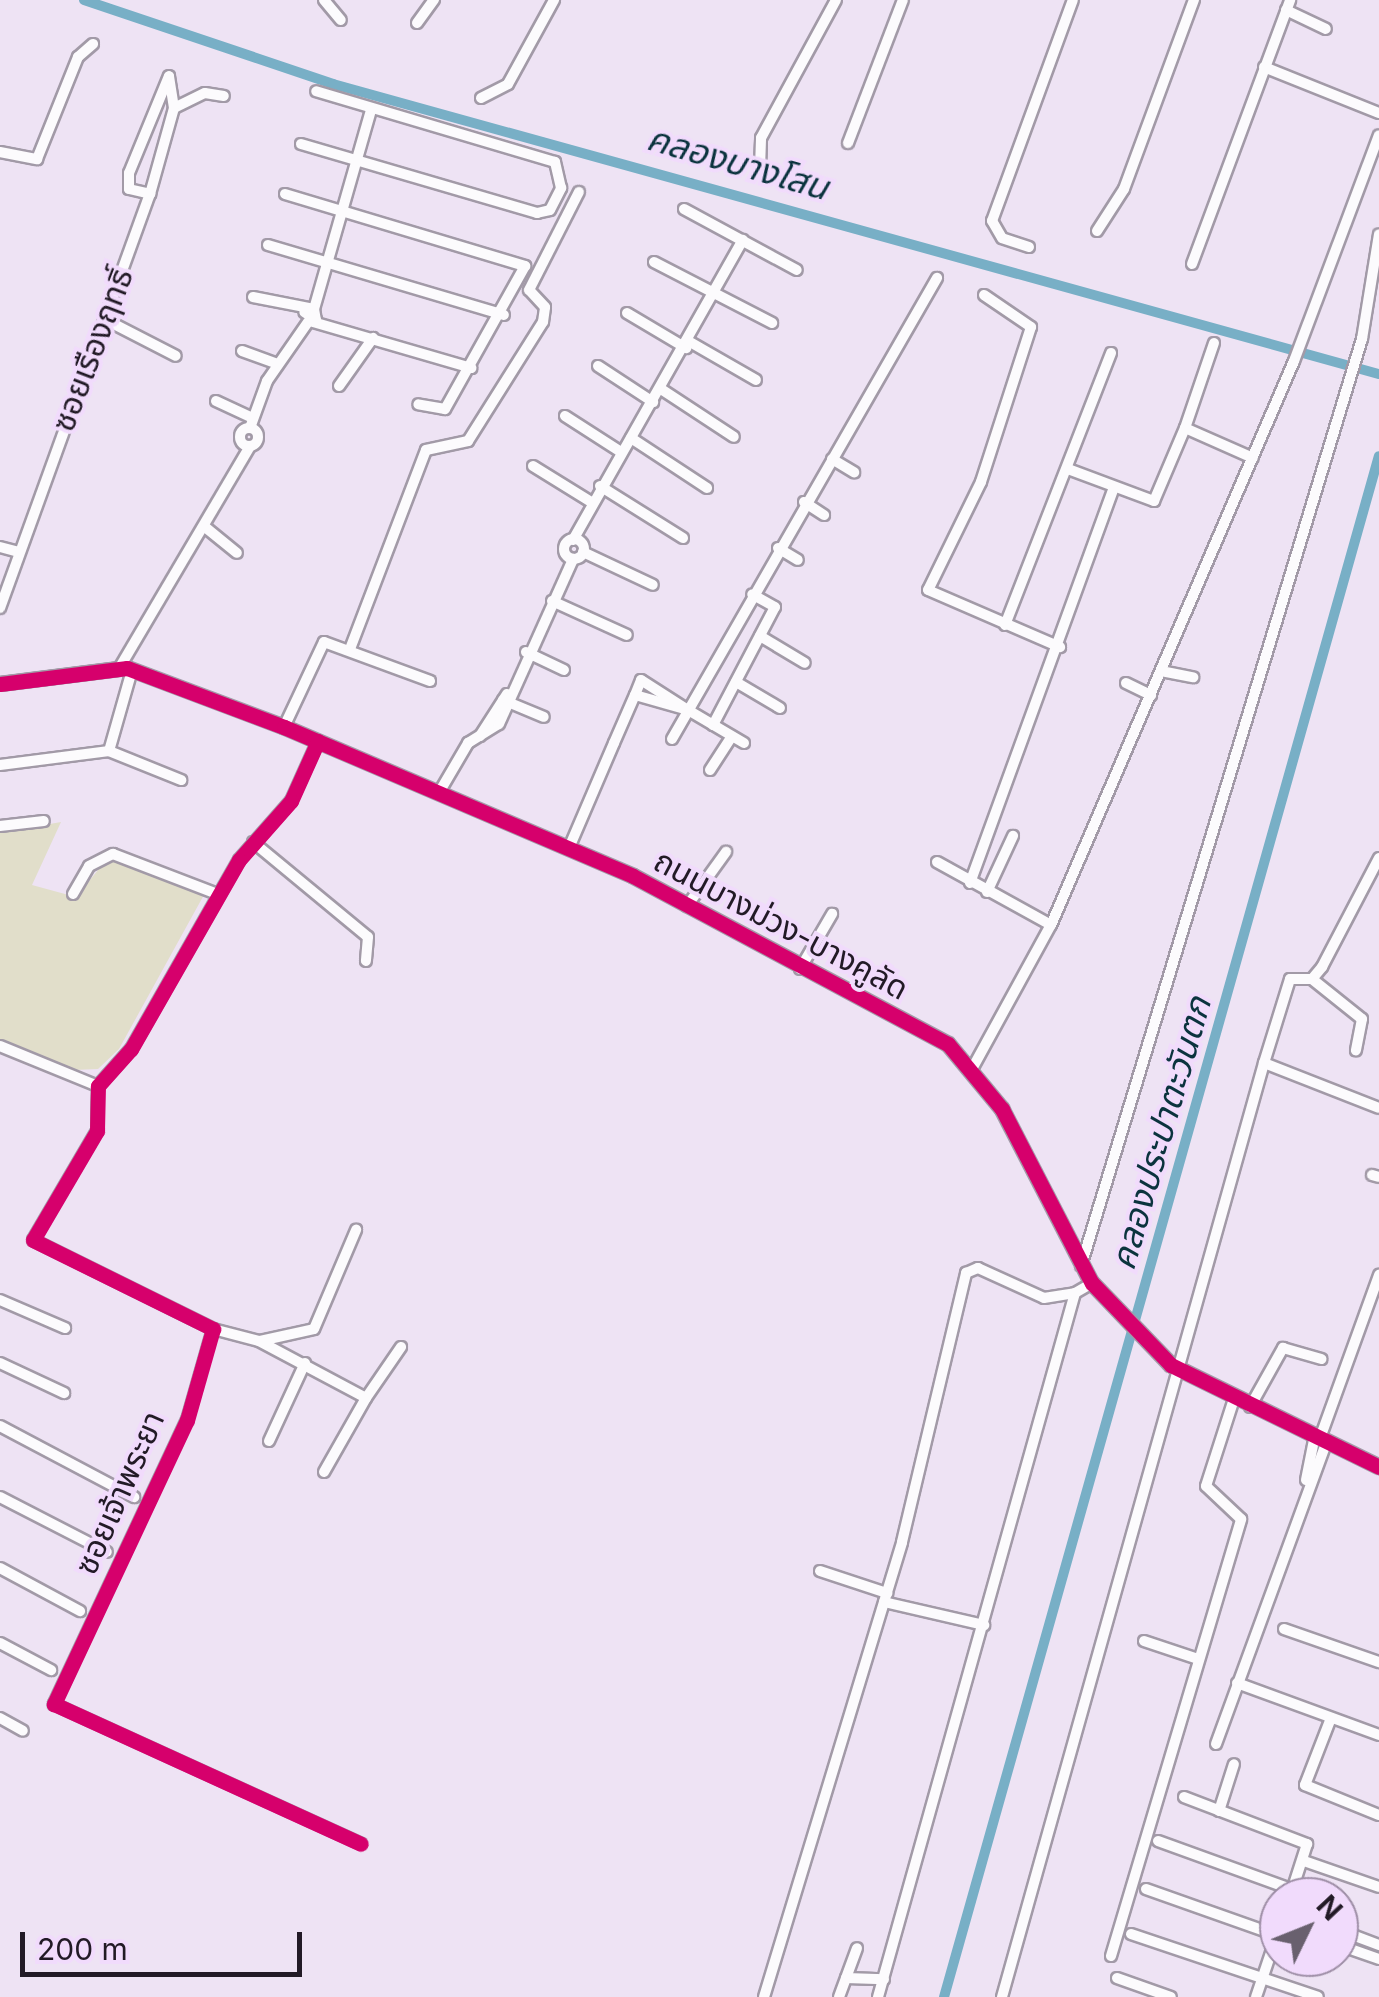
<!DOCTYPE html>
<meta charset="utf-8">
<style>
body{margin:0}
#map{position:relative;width:1379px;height:1997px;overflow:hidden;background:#eee3f4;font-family:Inter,"Noto Sans Thai",sans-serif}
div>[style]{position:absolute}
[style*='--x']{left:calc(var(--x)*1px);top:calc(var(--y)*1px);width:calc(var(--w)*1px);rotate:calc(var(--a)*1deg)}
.green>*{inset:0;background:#e1deca}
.canal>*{height:10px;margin:-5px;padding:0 5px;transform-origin:5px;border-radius:5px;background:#78afc6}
.roads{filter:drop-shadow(2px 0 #a29aa7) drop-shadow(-2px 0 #a29aa7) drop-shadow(0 2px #a29aa7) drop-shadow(0 -2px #a29aa7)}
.minor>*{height:10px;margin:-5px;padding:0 5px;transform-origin:5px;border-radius:5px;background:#fcfbfd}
.minor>.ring{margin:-5px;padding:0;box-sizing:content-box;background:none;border:10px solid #fcfbfd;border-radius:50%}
.tertiary>*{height:12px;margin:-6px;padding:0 6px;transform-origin:6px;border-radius:6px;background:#fcfbfd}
.cycleway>*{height:15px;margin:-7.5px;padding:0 7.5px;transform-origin:7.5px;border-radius:7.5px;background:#d6006c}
span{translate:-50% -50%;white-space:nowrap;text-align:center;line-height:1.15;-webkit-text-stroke:8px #f1dbfc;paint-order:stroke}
.street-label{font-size:32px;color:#221a26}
.water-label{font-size:35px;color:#0b333e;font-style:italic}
.north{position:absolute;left:1259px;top:1877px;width:100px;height:100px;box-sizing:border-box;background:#f1dbfc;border:2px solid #9e8ea6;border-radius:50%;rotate:47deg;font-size:28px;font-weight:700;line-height:40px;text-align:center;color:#221a26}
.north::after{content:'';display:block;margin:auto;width:35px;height:45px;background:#69606e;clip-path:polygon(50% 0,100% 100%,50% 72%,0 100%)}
.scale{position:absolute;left:20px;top:1932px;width:282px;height:45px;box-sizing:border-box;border:5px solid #221a26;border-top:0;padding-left:12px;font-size:30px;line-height:35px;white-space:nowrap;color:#221a26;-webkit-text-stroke:8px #f1dbfc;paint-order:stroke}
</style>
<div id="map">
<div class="green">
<div style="clip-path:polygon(61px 822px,32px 885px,76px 897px,107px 859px,205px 893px,119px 1049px,98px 1069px,73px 1070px,0 1040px,0 833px)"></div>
</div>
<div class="canal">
<div style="--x:84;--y:0;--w:263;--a:18.6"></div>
<div style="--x:333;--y:84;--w:1085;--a:15.5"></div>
<div style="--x:944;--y:1997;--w:1601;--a:-74.24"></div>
</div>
<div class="roads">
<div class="minor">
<div style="--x:324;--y:0;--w:26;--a:50"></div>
<div style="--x:1286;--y:10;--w:44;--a:25.4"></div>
<div style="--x:417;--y:23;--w:29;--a:-54"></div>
<div style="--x:1264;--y:67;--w:124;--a:21.8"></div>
<div style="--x:481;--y:98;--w:30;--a:-27"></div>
<div style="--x:508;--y:84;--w:96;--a:-61.3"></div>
<div style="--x:174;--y:108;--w:34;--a:-26"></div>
<div style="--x:205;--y:93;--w:19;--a:9"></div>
<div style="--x:848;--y:143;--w:153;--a:-69"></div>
<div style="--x:301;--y:144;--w:246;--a:16.3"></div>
<div style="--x:537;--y:213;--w:13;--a:-13"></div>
<div style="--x:550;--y:210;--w:25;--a:-63"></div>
<div style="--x:561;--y:188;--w:27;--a:-103"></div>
<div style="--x:555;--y:162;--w:249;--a:-163.5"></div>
<div style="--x:0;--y:152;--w:38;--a:11"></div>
<div style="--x:37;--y:159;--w:110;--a:-68.1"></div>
<div style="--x:78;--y:57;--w:20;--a:-41"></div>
<div style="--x:760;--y:168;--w:30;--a:-88"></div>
<div style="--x:761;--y:138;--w:157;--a:-61.5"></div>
<div style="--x:285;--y:194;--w:251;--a:16.7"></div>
<div style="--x:525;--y:266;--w:164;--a:119.2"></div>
<div style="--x:445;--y:409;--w:27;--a:-170"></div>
<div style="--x:684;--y:209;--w:128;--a:28.4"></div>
<div style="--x:1097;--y:231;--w:50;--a:-57.3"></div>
<div style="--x:1124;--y:189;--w:202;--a:-69.7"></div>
<div style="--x:268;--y:245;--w:246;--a:16.5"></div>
<div style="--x:1029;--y:247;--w:28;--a:-162"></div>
<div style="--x:1002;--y:238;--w:20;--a:-120"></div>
<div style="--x:992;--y:221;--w:235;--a:-69.9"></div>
<div style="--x:654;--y:262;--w:133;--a:27.3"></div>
<div style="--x:1192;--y:264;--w:282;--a:-69.6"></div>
<div style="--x:984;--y:295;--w:57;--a:34.2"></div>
<div style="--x:1031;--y:327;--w:163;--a:107.9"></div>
<div style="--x:981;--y:482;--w:120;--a:116.1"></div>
<div style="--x:928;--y:590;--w:144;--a:23.4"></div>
<div style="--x:253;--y:297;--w:62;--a:11.1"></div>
<div style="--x:314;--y:309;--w:11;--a:80"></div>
<div style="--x:316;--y:320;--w:14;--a:-146"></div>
<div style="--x:314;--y:309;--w:207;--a:-74"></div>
<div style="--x:627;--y:313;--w:69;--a:30.7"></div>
<div style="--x:108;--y:321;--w:76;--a:27.2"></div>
<div style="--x:313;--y:322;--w:165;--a:16.2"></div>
<div style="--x:690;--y:342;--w:76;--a:29.9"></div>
<div style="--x:1214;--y:343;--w:90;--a:108.8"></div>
<div style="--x:1185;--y:428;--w:74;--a:23.8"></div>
<div style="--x:242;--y:351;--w:37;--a:20"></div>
<div style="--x:598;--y:366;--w:66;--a:33.2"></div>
<div style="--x:339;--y:386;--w:59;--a:-54.7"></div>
<div style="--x:661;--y:389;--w:87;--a:33.3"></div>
<div style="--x:216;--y:401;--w:38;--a:25"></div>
<div style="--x:565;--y:416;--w:67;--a:32.7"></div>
<div style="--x:250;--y:428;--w:50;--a:-70.1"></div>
<div style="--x:267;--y:381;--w:72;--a:-55.2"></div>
<div class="ring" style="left:240px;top:428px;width:8px;height:8px"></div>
<div style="--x:631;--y:438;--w:91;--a:33.3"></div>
<div style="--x:832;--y:459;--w:26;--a:31"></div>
<div style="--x:533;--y:466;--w:68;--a:31.8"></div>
<div style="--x:1068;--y:469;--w:92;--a:20.4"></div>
<div style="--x:1154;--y:501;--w:79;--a:-67"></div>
<div style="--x:600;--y:486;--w:98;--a:32.1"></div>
<div style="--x:804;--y:502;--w:24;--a:33"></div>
<div style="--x:205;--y:527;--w:41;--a:39.1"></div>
<div class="ring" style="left:564px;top:539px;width:10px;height:10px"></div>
<div style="--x:573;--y:540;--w:345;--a:-60.5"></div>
<div style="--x:0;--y:547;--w:20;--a:15"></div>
<div style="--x:778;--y:548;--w:23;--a:31"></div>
<div style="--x:583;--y:552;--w:77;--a:25.2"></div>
<div style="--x:552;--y:601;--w:82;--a:24.4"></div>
<div style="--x:0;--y:608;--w:440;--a:-70.1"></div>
<div style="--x:150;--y:194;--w:89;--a:-74.4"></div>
<div style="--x:174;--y:108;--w:32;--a:-99"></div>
<div style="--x:169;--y:76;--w:105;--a:112.4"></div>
<div style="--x:129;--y:173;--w:16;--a:90"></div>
<div style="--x:129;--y:189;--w:22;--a:13"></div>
<div style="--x:1005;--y:625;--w:292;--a:-68.7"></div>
<div style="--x:760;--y:636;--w:52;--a:31"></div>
<div style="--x:350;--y:649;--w:213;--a:-69.1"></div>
<div style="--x:426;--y:450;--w:43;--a:-12.1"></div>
<div style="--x:468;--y:441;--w:141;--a:-57.8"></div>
<div style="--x:543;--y:322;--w:15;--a:-82"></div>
<div style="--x:545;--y:307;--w:23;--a:-133"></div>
<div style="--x:529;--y:290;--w:110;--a:-63"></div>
<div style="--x:526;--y:652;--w:42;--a:25.3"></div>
<div style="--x:120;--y:667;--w:256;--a:-59.5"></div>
<div style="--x:1161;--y:671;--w:33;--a:11"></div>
<div style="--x:736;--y:682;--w:51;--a:30.6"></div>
<div style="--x:1126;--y:683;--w:28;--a:26"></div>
<div style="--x:503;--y:700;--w:44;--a:22.5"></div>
<div style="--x:688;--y:710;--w:65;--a:30.5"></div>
<div style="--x:713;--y:725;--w:133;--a:-62.3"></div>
<div style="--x:775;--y:607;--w:26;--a:-151"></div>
<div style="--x:284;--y:727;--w:94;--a:-64.8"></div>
<div style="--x:324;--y:642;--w:113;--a:20.2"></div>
<div style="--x:480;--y:736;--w:50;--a:-57.3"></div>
<div style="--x:672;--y:739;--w:532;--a:-60.11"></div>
<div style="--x:318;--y:741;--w:66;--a:114.2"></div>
<div style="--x:291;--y:801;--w:79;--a:131.4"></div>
<div style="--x:239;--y:860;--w:218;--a:119.7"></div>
<div style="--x:131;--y:1049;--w:50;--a:131.7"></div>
<div style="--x:98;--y:1086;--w:45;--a:91.3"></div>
<div style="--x:97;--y:1131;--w:126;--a:120.4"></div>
<div style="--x:33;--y:1240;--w:201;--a:26.3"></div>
<div style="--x:213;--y:1329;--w:95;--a:105.9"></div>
<div style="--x:187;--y:1420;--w:314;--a:115.1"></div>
<div style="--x:54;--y:1704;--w:337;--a:24.5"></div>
<div style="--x:109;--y:751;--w:78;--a:21.9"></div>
<div style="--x:0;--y:765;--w:110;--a:-7.3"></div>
<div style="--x:109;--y:751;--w:84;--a:-74.1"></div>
<div style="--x:710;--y:770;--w:40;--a:-57.1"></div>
<div style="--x:440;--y:791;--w:56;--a:-59.7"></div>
<div style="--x:468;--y:743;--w:36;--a:-32"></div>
<div style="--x:499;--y:724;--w:181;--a:-65.8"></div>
<div style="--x:0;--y:826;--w:44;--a:-6.5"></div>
<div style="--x:253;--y:842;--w:149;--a:39.6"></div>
<div style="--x:368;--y:937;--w:24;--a:95"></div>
<div style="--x:569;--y:848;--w:114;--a:-66.8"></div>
<div style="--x:614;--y:743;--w:52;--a:-66.4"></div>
<div style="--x:635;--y:695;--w:16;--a:-68"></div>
<div style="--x:641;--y:680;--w:56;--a:32.6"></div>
<div style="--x:688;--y:710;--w:55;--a:-164.2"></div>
<div style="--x:937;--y:862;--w:130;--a:28.9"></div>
<div style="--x:970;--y:883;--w:420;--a:-70"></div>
<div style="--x:987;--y:892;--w:62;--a:-65.1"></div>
<div style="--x:73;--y:894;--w:32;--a:-60"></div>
<div style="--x:89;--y:866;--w:27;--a:-27"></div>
<div style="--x:113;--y:854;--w:111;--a:21"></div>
<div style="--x:687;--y:906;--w:67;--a:-54.2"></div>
<div style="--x:800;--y:969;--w:64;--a:-59.8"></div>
<div style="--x:1312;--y:979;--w:64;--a:38.7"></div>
<div style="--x:1362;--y:1019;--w:32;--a:101"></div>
<div style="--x:0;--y:1046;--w:106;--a:22.2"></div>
<div style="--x:1264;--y:1063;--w:88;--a:-72.8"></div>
<div style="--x:1290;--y:979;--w:22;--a:0"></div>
<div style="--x:1312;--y:979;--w:16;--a:-50"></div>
<div style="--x:1322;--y:967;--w:123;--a:-62.4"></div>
<div style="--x:972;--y:1069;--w:164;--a:-61.3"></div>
<div style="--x:1051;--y:925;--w:614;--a:-66.69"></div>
<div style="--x:1294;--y:361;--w:241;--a:-69.4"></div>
<div style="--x:1372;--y:1175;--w:7;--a:16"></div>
<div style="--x:1081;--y:1266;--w:969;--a:-73.14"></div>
<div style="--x:1362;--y:339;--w:106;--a:-80.8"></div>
<div style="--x:0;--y:1300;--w:71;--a:23.3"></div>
<div style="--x:213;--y:1329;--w:48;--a:14.6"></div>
<div style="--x:259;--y:1341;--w:121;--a:28"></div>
<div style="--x:366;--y:1398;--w:85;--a:119.6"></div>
<div style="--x:260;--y:1341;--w:55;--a:-12.5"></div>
<div style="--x:314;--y:1329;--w:108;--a:-67"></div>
<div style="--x:0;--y:1363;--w:71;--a:25.1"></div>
<div style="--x:366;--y:1398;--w:62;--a:-55.5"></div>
<div style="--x:1250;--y:1407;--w:68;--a:-60.8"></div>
<div style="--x:1283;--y:1348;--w:40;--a:16"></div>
<div style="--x:0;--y:1426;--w:152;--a:27.9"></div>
<div style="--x:269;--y:1441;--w:86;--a:-65.2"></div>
<div style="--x:1319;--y:1441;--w:177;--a:-70.1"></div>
<div style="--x:1306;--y:1480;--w:41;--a:-78.7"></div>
<div style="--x:0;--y:1497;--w:120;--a:27.2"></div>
<div style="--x:0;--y:1568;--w:91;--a:28.3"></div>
<div style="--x:820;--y:1571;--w:71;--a:18.2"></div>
<div style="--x:884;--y:1602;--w:103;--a:13"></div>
<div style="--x:1284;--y:1629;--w:101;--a:19.2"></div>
<div style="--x:1144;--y:1641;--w:57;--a:18.4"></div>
<div style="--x:0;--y:1643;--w:58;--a:27.9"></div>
<div style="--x:1237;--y:1683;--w:151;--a:20.1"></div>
<div style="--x:0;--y:1718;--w:26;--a:29"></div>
<div style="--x:1331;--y:1718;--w:72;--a:111.2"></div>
<div style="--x:1305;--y:1785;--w:80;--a:22.1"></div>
<div style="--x:1216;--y:1744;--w:320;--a:-69.9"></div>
<div style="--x:1184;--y:1797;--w:132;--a:20.9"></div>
<div style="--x:1307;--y:1844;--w:56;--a:107.8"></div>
<div style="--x:1219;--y:1811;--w:49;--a:-72.3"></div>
<div style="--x:1158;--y:1841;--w:144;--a:19.9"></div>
<div style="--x:1304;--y:1861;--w:79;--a:19.1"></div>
<div style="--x:1146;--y:1889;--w:138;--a:19.5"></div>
<div style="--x:1339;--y:1930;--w:43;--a:20.6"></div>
<div style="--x:1131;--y:1934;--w:197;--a:18.6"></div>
<div style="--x:1339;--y:1945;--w:42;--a:19.3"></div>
<div style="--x:1111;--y:1956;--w:456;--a:-73.4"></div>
<div style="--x:1241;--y:1519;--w:48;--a:-136.7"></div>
<div style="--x:1206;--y:1486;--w:91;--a:-72.2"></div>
<div style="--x:846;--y:1978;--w:38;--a:2"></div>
<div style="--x:1117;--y:1978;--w:57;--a:19.4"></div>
<div style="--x:764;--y:1997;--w:475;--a:-73.1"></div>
<div style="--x:902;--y:1542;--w:277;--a:-76.6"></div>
<div style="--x:966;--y:1273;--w:13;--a:-23"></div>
<div style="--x:978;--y:1268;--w:72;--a:24.4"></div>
<div style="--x:1044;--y:1298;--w:31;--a:-9"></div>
<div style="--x:839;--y:1997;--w:52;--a:-69.8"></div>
<div style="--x:878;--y:1997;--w:731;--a:-74.37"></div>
<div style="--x:1075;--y:1293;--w:20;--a:-30"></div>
<div style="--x:1002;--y:1997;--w:970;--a:-74.33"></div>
<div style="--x:1264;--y:1063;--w:123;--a:21.4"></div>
<div style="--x:1256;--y:1997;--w:69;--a:-71.3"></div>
</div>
<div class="tertiary">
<div style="--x:0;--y:684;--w:128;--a:-7.2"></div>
<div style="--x:127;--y:668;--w:168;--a:20.6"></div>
<div style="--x:284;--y:727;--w:379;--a:23.1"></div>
<div style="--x:633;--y:876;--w:357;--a:28.1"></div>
<div style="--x:948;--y:1044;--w:85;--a:50.3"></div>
<div style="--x:1002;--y:1109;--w:196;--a:62.7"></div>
<div style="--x:1092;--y:1283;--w:114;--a:46.1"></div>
<div style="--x:1171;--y:1365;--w:232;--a:26.1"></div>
</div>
</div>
<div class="cycleway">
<div style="--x:0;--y:684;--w:128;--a:-7.2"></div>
<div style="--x:127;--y:668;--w:168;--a:20.6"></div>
<div style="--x:284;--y:727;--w:379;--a:23.1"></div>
<div style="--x:633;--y:876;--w:357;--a:28.1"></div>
<div style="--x:948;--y:1044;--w:85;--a:50.3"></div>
<div style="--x:1002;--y:1109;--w:196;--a:62.7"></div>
<div style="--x:1092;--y:1283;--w:114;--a:46.1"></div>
<div style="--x:1171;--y:1365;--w:232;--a:26.1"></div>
<div style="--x:318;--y:741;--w:66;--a:114.2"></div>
<div style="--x:291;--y:801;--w:79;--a:131.4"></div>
<div style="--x:239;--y:860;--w:218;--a:119.7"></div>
<div style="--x:131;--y:1049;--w:50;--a:131.7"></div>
<div style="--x:98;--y:1086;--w:45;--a:91.3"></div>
<div style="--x:97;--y:1131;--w:126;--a:120.4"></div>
<div style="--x:33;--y:1240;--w:201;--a:26.3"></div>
<div style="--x:213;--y:1329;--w:95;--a:105.9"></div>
<div style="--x:187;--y:1420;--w:314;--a:115.1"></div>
<div style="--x:54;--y:1704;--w:337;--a:24.5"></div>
</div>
<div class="street-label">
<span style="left:93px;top:350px;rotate:-69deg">ซอยเรืองฤทธิ์</span>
<span style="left:781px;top:925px;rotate:28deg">ถนนบางม่วง-บางคูลัด</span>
<span style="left:120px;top:1493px;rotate:-66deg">ซอยเจ้าพระยา</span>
</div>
<div class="water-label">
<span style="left:738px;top:162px;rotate:16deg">คลองบางโสน</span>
<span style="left:1160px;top:1133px;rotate:-74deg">คลองประปาตะวันตก</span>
</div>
<div class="north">N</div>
<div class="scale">200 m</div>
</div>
